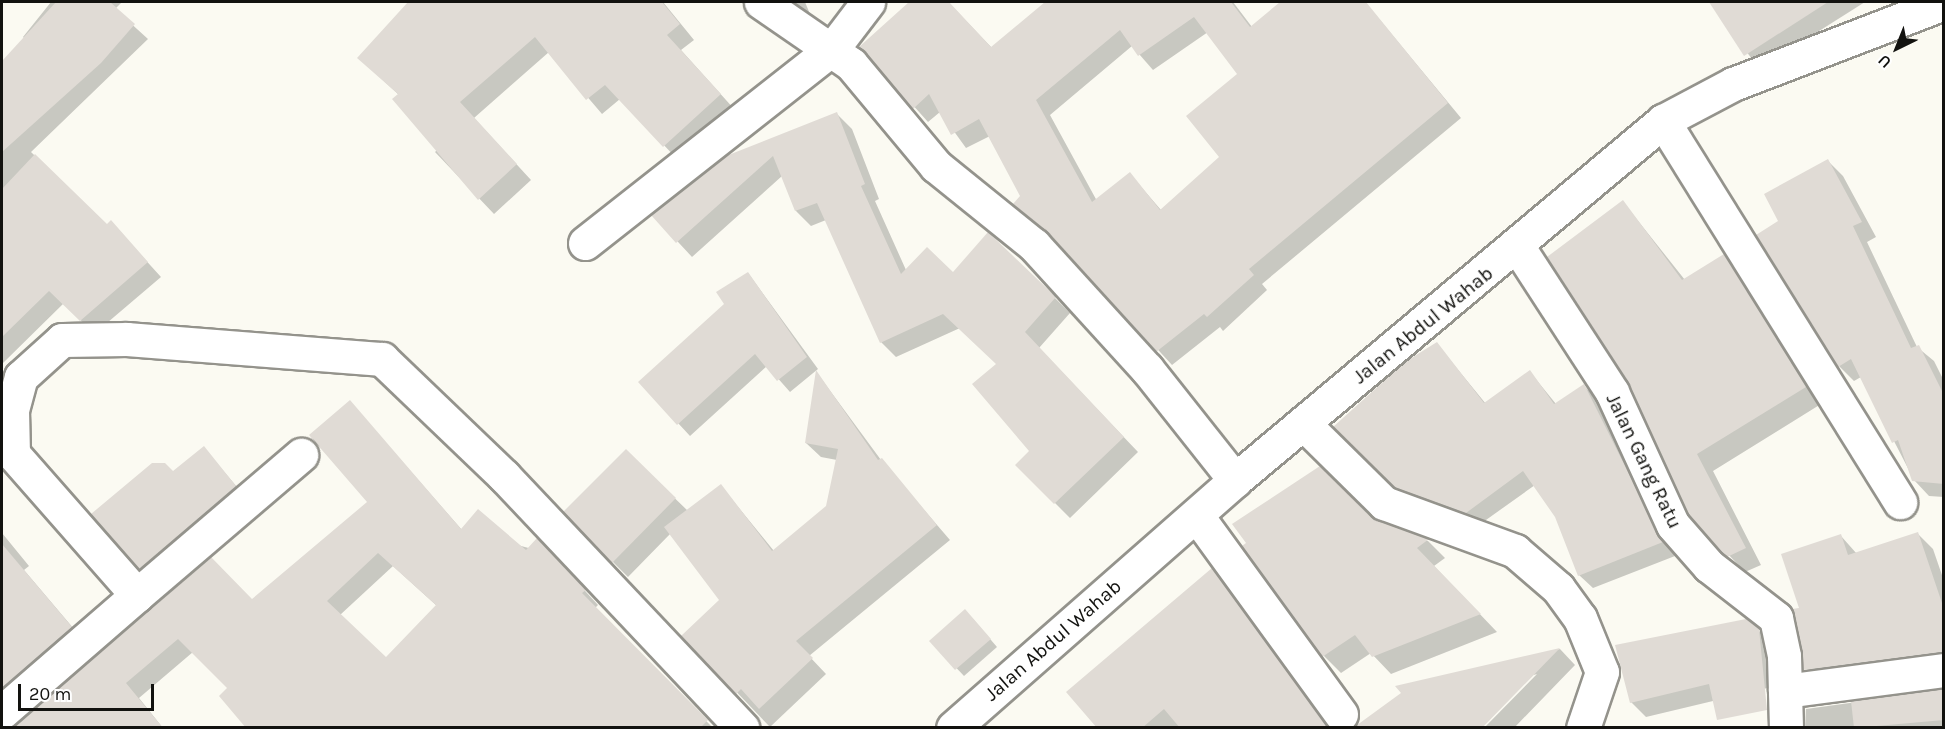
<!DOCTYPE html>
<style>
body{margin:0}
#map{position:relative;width:1945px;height:729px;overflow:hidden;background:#fbfaf2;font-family:Karla,sans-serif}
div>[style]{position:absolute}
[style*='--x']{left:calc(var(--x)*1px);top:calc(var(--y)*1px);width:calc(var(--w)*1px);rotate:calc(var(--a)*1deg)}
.shadow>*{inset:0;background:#0003}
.building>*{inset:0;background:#e0dbd5}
.roads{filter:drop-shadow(2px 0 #94938c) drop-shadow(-2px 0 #94938c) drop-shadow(0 2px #94938c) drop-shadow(0 -2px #94938c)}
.minor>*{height:33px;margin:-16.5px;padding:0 16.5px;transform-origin:16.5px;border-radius:16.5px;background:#fff}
span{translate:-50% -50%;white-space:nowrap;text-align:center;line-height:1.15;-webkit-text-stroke:4.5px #fff;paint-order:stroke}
.street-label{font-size:20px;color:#12120f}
.frame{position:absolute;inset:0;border:3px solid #12120f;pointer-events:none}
.north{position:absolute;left:1867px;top:18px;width:60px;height:60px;-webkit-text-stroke:4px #fff;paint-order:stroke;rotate:223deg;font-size:16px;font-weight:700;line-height:24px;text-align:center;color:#12120f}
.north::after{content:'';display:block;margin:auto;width:21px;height:27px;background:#12120f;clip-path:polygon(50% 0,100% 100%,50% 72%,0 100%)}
.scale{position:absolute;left:18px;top:684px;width:136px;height:27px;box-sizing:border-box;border:3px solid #12120f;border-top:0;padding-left:8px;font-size:18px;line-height:21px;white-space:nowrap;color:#12120f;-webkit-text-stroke:4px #fff;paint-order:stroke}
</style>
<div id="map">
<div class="shadow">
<div style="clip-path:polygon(51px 2px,122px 2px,115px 9px,148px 39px,31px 152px,107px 226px,111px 222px,161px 277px,94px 334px,64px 303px,2px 364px,2px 63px,27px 41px,23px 37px)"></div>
<div style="clip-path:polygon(410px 2px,663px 2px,694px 40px,681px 50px,735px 110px,679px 161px,620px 99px,602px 114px,549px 52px,474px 118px,531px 180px,494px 214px,435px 152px,440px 147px,399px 95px,359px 58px)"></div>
<div style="clip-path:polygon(773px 2px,805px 2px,812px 19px)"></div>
<div style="clip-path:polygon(evenodd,911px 2px,948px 2px,992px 48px,1048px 2px,1233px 2px,1252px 27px,1282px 2px,1365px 2px,1461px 118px,1262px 284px,1267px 290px,1223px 331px,1220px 327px,1172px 365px,1059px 242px,1015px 204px,1022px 197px,990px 136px,966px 148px,940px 112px,928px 122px,861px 47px,911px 2px,1208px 32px,1239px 74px,1221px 157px,1161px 210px,1130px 174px,1097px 201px,1050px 115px,1132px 46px,1153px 70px,1208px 32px)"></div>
<div style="clip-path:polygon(1728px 2px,1865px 2px,1759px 69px,1716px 9px)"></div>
<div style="clip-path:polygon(837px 114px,852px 129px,879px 199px,875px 201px,906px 270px,953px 274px,1055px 298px,1070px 313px,1039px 348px,1138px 452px,1070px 518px,1017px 465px,1031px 451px,998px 365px,960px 328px,896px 357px,881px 342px,826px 220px,811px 226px,796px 211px,782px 176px,692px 257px,653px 215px)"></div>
<div style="clip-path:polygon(1828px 161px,1843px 176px,1876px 237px,1867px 242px,1917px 347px,1934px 361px,1944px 381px,1944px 497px,1929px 496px,1914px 480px,1861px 377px,1854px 381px,1839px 366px,1780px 221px)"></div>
<div style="clip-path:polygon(1623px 202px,1685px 280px,1724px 256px,1740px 272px,1821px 404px,1713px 471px,1761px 565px,1745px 572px,1690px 514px)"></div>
<div style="clip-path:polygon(748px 273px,818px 369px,790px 392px,767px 366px,690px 436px,640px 382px,726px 304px)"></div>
<div style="clip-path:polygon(1437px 344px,1486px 404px,1530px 372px,1556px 404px,1584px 386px,1597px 399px,1675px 556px,1593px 588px,1579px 575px,1556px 516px,1535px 485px,1479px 525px,1409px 500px,1336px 427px)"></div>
<div style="clip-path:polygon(817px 373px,881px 460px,950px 540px,809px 656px,826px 674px,770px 727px,683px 636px,721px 600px,671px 533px,628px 577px,613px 562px,626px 451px,688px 511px,721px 486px,774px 551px,828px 507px,837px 460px,821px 457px,806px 443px)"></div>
<div style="clip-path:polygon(evenodd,350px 402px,462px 530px,551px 554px,598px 605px,595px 608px,713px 728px,248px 728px,229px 689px,193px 652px,139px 698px,163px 728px,12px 728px,211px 559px,253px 601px,369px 502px,350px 402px,393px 566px,437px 606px,386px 659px,340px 615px,393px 566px)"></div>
<div style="clip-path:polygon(204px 448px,248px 500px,153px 581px,140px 568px,172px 473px)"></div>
<div style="clip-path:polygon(1370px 518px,1428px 541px,1445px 558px,1434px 566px,1497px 632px,1391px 674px,1371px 653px,1341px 673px,1324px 656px)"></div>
<div style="clip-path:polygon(2px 533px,29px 566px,24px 570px,85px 642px,2px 717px)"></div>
<div style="clip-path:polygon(1918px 534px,1933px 549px,1944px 581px,1944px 668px,1819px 676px,1804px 661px,1801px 609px,1841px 536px,1857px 554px)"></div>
<div style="clip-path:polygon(1212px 570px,1228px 586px,1334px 728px,1099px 728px)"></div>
<div style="clip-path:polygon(973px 619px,997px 647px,964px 676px,931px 641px)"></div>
<div style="clip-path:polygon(1758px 630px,1774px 645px,1780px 685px,1646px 717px,1631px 702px)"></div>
<div style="clip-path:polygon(1560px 649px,1575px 665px,1514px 728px,1484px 728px,1537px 674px,1355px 728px,1403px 693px,1398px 687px)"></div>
<div style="clip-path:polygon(1944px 690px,1944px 728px,1805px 728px,1806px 709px)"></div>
</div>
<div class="building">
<div style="clip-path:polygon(56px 2px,110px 2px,135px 24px,101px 63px,2px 152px,2px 61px)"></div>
<div style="clip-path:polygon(408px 2px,662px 2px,680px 24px,667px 35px,721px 94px,663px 147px,605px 85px,586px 100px,535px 37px,460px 102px,517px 164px,478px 200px,392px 99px,398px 94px,357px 58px)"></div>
<div style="clip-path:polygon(evenodd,909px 2px,949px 2px,991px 47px,1045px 2px,1231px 2px,1250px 27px,1280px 2px,1366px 2px,1448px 103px,1249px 269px,1254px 275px,1207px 317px,1204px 314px,1156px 352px,1048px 232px,1013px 204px,1020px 196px,979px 119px,951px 135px,929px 94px,913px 109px,859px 47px,909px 2px,1194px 17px,1237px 74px,1186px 116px,1219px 157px,1160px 210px,1130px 172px,1092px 202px,1036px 100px,1120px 30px,1138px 56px,1194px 17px)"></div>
<div style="clip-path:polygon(1709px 2px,1828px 2px,1744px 56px)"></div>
<div style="clip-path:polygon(837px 112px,865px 184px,861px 186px,901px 274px,927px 247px,953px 272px,988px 232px,1056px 297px,1025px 332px,1124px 437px,1054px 504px,1015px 465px,1029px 451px,972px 384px,996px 364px,943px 314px,880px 343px,817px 203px,795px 211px,773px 156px,676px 243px,651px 215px,726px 156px)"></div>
<div style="clip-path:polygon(35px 154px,107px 224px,111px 220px,148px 262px,80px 321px,49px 291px,2px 337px,2px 189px)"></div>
<div style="clip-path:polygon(1828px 159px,1862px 222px,1853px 226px,1911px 348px,1919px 345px,1944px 395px,1944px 484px,1912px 481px,1898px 440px,1892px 443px,1851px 359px,1838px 367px,1756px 235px,1778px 221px,1764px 194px)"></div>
<div style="clip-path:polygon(1623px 200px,1682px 280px,1724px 254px,1806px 387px,1697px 454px,1746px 548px,1727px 557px,1689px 515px,1628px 382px,1547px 257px)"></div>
<div style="clip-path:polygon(748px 272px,807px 357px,777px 381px,755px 354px,677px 425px,638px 382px,724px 304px,716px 292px)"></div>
<div style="clip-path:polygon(1437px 342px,1484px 403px,1530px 370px,1554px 404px,1584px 384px,1663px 542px,1578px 576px,1555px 517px,1523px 471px,1466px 513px,1394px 487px,1333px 427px,1405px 362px)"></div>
<div style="clip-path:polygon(816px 370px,878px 460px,882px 458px,937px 525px,796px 641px,813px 658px,759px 709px,741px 689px,736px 694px,681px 636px,719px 600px,664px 527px,721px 484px,772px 551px,826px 506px,838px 449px,805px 443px)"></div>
<div style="clip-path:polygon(evenodd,350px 400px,461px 529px,478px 509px,526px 550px,537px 538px,586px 590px,582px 593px,708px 720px,700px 728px,246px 728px,219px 696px,227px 688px,178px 639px,126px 683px,163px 728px,12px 728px,211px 557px,252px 599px,367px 502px,309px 435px,350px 400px,378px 553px,436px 605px,386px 657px,327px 601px,378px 553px)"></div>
<div style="clip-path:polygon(204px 446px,236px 486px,139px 569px,91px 514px,152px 463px,165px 463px,173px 471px)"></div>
<div style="clip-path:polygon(626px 449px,676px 498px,612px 563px,563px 512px)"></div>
<div style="clip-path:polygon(1320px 466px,1371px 517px,1429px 539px,1417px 548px,1481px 614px,1372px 657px,1355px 635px,1322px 657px,1242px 546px,1246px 543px,1232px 524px)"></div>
<div style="clip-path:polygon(1918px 532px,1944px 609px,1944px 652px,1803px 670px,1792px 609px,1799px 608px,1781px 554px,1841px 534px,1848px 555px)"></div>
<div style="clip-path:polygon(2px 544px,72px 627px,2px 688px)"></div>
<div style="clip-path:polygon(1212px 568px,1326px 725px,1329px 728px,1180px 728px,1164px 709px,1142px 728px,1097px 728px,1066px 692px)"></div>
<div style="clip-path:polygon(965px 609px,991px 639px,955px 670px,929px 641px)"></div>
<div style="clip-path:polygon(1746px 619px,1759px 629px,1767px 710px,1717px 720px,1709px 684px,1630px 703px,1615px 645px)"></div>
<div style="clip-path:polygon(1560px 648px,1482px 728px,1353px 728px,1401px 693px,1395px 686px)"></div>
<div style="clip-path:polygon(1944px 689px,1944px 720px,1854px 728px,1851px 701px)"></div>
</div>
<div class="roads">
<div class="minor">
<div style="--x:761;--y:2;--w:109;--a:34.6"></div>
<div style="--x:851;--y:64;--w:133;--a:50.2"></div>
<div style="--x:936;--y:166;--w:126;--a:38.9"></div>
<div style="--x:1034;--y:245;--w:168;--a:47.7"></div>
<div style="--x:1147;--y:369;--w:142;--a:51.6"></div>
<div style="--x:1663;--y:121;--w:449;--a:58.1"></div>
<div style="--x:585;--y:243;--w:315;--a:-38.2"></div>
<div style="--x:833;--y:48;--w:58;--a:-52.7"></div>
<div style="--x:1518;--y:247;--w:173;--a:57"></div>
<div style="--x:1612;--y:392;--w:146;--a:65.4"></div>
<div style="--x:1673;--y:525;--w:55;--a:48.7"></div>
<div style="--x:1709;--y:566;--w:85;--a:37.8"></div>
<div style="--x:1776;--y:618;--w:39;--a:78"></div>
<div style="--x:1784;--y:656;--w:72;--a:88.4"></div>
<div style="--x:1303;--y:423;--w:114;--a:44.6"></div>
<div style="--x:1384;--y:503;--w:140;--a:20.1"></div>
<div style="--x:1515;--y:551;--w:57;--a:40.7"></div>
<div style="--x:1558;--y:588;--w:37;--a:54"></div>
<div style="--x:1580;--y:618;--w:58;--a:67.8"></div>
<div style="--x:1602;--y:672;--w:59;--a:108.7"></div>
<div style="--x:1197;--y:516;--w:245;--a:54"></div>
<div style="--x:137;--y:595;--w:216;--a:-40.5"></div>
<div style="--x:1785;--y:691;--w:160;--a:-7.5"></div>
<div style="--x:2;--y:712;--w:179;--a:-40.9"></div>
<div style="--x:137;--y:595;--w:188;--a:-131.3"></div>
<div style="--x:13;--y:454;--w:44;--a:-91.3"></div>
<div style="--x:12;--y:410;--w:34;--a:-75"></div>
<div style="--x:21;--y:377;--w:55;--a:-42.1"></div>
<div style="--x:62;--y:340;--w:65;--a:-0.9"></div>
<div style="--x:127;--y:339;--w:256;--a:4.5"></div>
<div style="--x:382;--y:359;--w:169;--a:43.8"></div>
<div style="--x:504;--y:476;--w:347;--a:46.6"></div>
<div style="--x:953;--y:728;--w:376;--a:-41.3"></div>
<div style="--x:1235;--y:480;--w:559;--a:-39.99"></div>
<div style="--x:1663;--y:121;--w:79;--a:-27.9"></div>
<div style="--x:1733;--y:84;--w:226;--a:-21"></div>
</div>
</div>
<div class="street-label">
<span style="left:1423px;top:325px;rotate:-39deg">Jalan Abdul Wahab</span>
<span style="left:1644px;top:461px;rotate:64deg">Jalan Gang Ratu</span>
<span style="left:1053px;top:640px;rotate:-41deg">Jalan Abdul Wahab</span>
</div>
<div class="frame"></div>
<div class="north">U</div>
<div class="scale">20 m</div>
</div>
